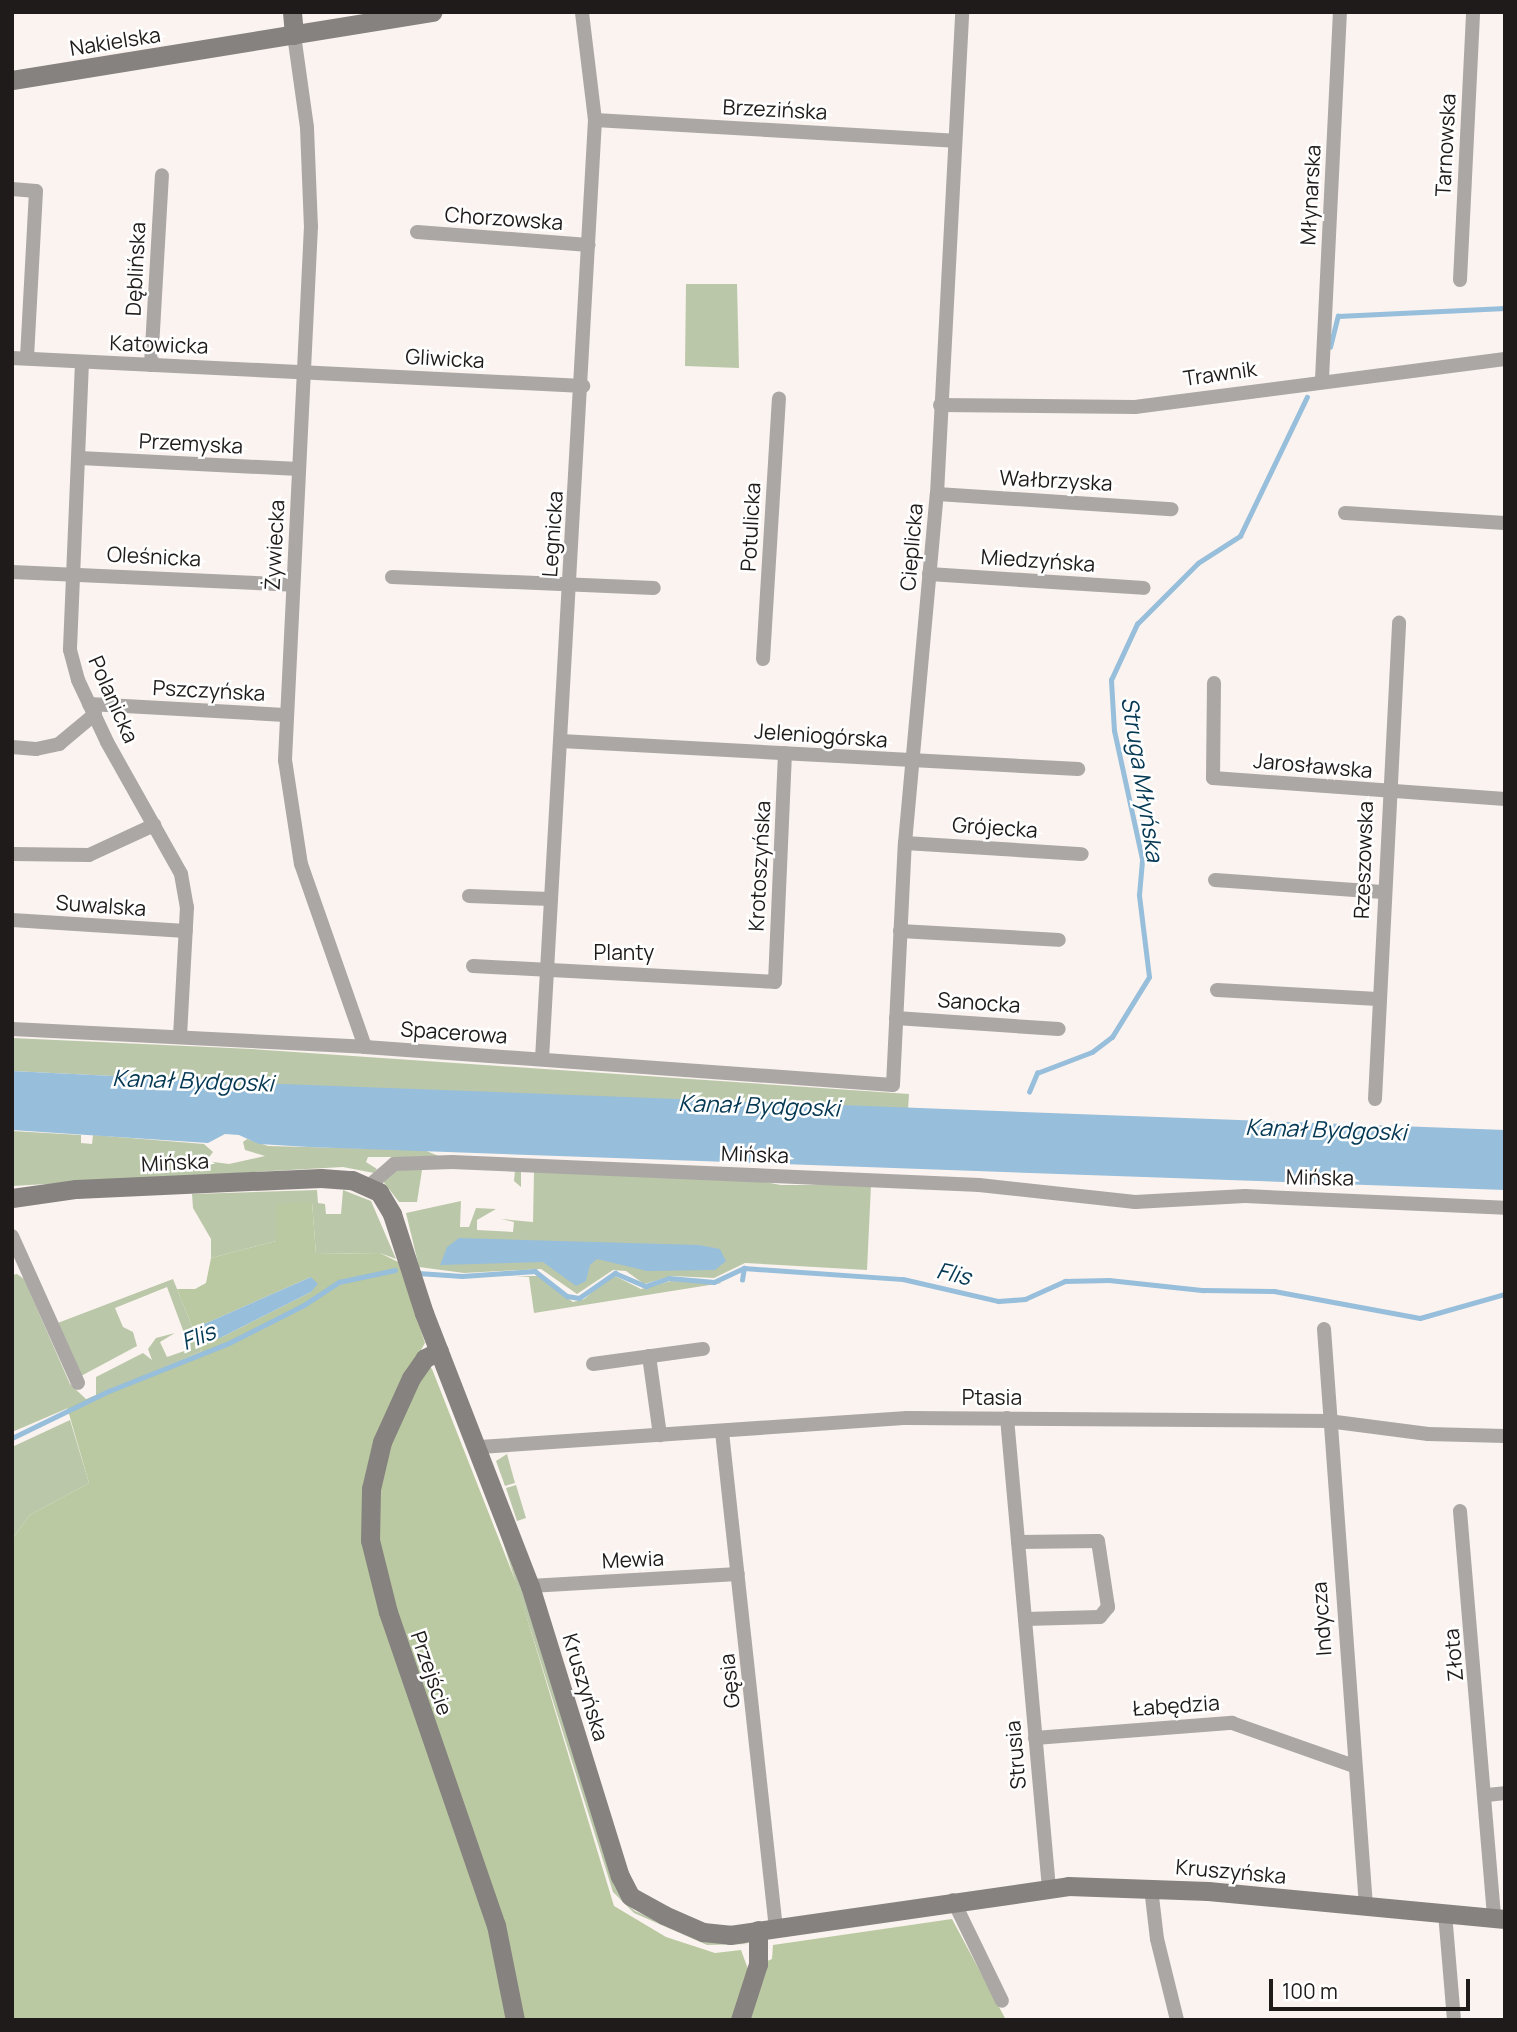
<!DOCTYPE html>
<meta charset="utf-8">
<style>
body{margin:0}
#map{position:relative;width:1517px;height:2032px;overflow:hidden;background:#fbf3ef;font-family:Manrope,sans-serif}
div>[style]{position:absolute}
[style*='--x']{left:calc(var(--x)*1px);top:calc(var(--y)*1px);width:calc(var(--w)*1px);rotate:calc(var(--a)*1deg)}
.green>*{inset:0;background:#bbc7a9}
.forest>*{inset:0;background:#bac9a1}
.water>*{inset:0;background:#97beda}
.stream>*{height:4.5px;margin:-2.25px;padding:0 2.25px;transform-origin:2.25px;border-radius:2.25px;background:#97beda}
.street>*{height:14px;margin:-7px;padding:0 7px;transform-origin:7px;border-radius:7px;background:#aaa7a5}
.secondary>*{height:19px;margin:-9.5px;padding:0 9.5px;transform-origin:9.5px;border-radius:9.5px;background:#86827f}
span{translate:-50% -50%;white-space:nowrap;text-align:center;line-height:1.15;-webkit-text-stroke:5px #fff;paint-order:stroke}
.street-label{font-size:21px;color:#1e1b1a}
.water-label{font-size:23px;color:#043853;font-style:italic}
.frame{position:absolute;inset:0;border:14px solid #1e1b1a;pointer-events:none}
.scale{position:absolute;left:1269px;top:1979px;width:201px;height:32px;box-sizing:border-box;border:4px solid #1e1b1a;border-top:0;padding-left:9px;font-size:21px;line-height:24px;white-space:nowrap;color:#1e1b1a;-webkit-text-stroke:5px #fff;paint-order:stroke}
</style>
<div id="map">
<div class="green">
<div style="clip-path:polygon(686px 284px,737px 284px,739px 368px,685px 366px)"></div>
<div style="clip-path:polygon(12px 1038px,252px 1049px,909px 1094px,908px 1110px,254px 1084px,243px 1088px,214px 1081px,12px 1071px)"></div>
<div style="clip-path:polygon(12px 1131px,81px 1135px,81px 1143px,92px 1144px,93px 1135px,204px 1144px,213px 1152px,206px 1161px,229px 1164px,265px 1156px,245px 1150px,243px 1142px,247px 1139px,268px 1146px,424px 1150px,441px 1157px,368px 1157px,366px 1162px,377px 1169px,374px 1173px,343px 1167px,12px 1186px)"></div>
<div style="clip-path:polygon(391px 1170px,422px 1170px,417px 1202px,399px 1202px,382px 1180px)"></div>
<div style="clip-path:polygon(515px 1170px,754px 1180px,781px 1185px,871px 1185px,867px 1270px,745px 1263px,714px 1278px,672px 1276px,644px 1284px,626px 1271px,613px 1270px,577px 1294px,541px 1269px,464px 1273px,419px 1267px,406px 1213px,461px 1201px,460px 1227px,469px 1227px,476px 1208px,496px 1209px,477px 1220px,477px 1230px,513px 1232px,514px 1222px,501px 1219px,533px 1222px,534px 1172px,521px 1171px,521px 1187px,514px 1181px)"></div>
<div style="clip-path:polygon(317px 1190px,318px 1203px,325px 1204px,326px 1214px,341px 1214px,343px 1190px,371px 1201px,396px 1259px,380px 1253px,316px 1254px,312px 1202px,276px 1241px,211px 1258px,211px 1239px,193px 1208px,192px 1194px)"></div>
<div style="clip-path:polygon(17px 1274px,24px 1279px,70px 1384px,87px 1400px,12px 1432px,12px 1275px)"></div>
<div style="clip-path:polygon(613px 1275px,641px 1289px,671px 1281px,722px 1283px,534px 1313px,529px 1277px,516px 1276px,538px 1276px,573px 1302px,584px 1299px)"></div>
<div style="clip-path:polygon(173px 1279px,202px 1351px,96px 1396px,96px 1377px,143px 1353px,152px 1360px,148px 1349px,156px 1338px,175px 1333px,160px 1342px,167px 1357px,190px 1349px,167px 1287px,115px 1308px,123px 1327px,133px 1332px,137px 1346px,81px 1376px,55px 1324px)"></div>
<div style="clip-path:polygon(70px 1420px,89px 1483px,30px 1515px,12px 1539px,12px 1447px)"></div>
<div style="clip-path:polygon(507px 1454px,515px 1483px,505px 1486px,496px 1461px)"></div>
<div style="clip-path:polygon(516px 1485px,526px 1518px,517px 1521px,506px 1488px)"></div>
<div style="clip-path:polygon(498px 1526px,527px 1596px,623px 1901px,635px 1911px,698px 1938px,749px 1944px,707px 1945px,634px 1913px,613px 1892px)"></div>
</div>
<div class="forest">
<div style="clip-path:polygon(evenodd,312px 1202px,316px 1254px,380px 1253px,398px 1262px,425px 1343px,418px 1355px,432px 1369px,517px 1585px,614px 1906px,666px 1937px,715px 1953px,741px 1950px,748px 1969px,772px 1959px,773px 1945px,952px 1919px,1006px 2020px,12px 2020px,12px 1539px,30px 1515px,89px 1483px,67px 1407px,202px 1351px,177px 1289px,195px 1289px,206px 1283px,211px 1258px,276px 1241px,276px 1204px,312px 1202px,311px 1277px,311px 1292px,222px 1337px,202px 1325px,311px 1277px)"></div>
</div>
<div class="water">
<div style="clip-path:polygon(12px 1071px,215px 1081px,243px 1088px,254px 1083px,1505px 1130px,1505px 1190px,309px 1147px,259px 1144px,239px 1135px,225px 1134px,208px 1143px,12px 1130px)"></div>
<div style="clip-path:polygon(459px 1238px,699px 1245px,720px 1249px,726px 1261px,715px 1270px,647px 1271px,597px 1259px,590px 1265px,586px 1281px,576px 1286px,543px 1262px,440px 1265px,447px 1247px)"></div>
<div style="clip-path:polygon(311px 1277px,318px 1284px,311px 1292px,222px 1337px,208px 1342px,201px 1337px,202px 1325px)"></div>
</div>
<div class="stream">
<div style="--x:1330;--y:347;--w:32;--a:-76"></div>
<div style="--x:1338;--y:316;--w:167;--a:-2.7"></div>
<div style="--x:1029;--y:1092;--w:21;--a:-67"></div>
<div style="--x:1037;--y:1073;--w:59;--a:-20.9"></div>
<div style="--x:1092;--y:1052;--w:25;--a:-37"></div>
<div style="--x:1112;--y:1037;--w:70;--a:-58.3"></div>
<div style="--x:1149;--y:977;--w:83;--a:-97"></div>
<div style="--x:1139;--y:895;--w:36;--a:-85"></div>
<div style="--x:1142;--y:859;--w:131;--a:-102.3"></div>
<div style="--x:1114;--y:731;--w:51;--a:-93.4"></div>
<div style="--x:1111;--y:680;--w:62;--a:-65.1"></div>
<div style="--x:1137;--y:624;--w:86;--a:-45"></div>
<div style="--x:1198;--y:563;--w:50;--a:-32.7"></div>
<div style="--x:1240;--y:536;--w:154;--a:-64.3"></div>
<div style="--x:418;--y:1273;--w:44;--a:3.9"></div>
<div style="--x:462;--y:1276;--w:73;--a:-3.9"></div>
<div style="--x:535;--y:1271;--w:41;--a:38"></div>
<div style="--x:567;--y:1296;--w:12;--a:9"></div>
<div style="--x:579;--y:1298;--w:44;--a:-34.8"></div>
<div style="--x:615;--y:1273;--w:34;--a:23"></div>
<div style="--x:646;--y:1286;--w:24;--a:-19"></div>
<div style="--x:669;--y:1278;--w:45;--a:5.1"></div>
<div style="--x:714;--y:1282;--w:33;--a:-25"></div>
<div style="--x:744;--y:1268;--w:159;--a:4"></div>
<div style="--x:903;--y:1279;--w:98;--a:13"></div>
<div style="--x:998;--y:1301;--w:27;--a:-4"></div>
<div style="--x:1025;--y:1299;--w:44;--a:-24.2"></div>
<div style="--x:1065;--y:1281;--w:44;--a:-1.3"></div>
<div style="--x:1109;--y:1280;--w:95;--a:6.1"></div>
<div style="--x:1203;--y:1290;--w:71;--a:0.8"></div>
<div style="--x:1274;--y:1291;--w:148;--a:10.5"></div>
<div style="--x:1420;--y:1318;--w:88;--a:-15.8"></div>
<div style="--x:742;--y:1280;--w:12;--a:-81"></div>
<div style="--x:12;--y:1438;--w:108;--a:-25.9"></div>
<div style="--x:109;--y:1391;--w:129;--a:-21.8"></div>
<div style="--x:229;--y:1343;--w:84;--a:-26.9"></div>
<div style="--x:304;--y:1305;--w:42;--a:-33.3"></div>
<div style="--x:339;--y:1282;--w:57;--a:-12.1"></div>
</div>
<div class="street">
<div style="--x:294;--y:35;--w:94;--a:82"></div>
<div style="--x:307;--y:128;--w:98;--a:87.7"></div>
<div style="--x:311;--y:226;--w:535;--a:92.79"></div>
<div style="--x:285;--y:760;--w:105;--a:81.3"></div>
<div style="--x:301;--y:864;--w:194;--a:70.7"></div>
<div style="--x:595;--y:120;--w:360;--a:3.3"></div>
<div style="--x:12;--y:189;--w:24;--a:5"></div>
<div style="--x:36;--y:191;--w:167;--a:93.1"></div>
<div style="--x:417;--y:232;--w:172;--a:4.3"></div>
<div style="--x:1460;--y:280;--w:268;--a:-87.2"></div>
<div style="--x:12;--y:358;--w:572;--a:2.81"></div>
<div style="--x:82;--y:362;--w:288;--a:92.4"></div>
<div style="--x:70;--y:650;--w:31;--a:75"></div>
<div style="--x:78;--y:680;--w:68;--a:64.9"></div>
<div style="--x:107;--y:742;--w:151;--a:60.7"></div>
<div style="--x:181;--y:874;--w:34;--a:80"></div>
<div style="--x:187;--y:907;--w:129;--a:93.1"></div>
<div style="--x:151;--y:365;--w:190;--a:-86.7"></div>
<div style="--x:1322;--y:379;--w:367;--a:-87.2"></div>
<div style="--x:940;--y:405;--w:195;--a:0.6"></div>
<div style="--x:1135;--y:407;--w:373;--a:-7.4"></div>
<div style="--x:80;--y:458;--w:219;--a:2.9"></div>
<div style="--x:937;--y:494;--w:235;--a:3.7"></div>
<div style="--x:1345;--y:513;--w:160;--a:3.6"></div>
<div style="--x:12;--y:572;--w:281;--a:2.6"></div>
<div style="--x:929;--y:574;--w:215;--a:3.7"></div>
<div style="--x:392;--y:577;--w:262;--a:2.4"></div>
<div style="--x:763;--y:659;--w:261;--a:-86.5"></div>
<div style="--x:1214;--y:683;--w:95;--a:90.6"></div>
<div style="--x:1213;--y:778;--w:293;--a:4.1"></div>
<div style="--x:89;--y:704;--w:196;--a:3.2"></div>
<div style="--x:561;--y:741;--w:518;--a:3.1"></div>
<div style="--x:12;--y:747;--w:24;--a:5"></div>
<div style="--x:36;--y:749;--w:24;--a:-12"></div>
<div style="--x:59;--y:744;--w:47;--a:-39.8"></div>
<div style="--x:905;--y:843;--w:177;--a:3.6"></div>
<div style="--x:12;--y:854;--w:77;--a:0.7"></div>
<div style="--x:89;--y:855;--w:72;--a:-24.8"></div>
<div style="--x:1215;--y:880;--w:168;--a:4.1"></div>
<div style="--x:469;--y:896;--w:82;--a:2.1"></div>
<div style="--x:12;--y:920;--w:174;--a:3.6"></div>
<div style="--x:900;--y:931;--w:159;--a:3.2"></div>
<div style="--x:473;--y:966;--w:302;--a:3"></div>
<div style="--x:775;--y:982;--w:229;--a:-87.5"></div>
<div style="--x:1217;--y:990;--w:161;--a:3.2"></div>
<div style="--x:896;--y:1018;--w:163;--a:3.9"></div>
<div style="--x:12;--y:1029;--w:353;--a:2.9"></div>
<div style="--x:365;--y:1047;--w:529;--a:4.12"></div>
<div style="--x:893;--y:1085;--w:242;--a:-87.2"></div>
<div style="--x:905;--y:843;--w:350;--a:-84.8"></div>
<div style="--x:937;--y:494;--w:483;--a:-87"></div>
<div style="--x:542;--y:1059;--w:940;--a:-86.77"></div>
<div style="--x:595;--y:120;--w:109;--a:-96.9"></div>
<div style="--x:1375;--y:1099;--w:477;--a:-87.1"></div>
<div style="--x:370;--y:1185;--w:32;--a:-41"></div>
<div style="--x:394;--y:1164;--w:58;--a:-2"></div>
<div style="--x:452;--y:1162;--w:528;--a:2.5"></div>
<div style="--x:979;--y:1185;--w:157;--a:6.2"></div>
<div style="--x:1135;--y:1202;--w:110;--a:-3.1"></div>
<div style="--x:1245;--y:1196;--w:260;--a:2.6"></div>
<div style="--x:12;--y:1236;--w:161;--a:65.8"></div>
<div style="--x:1324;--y:1329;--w:579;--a:85.84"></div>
<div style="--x:649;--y:1356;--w:80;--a:82.1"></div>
<div style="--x:593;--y:1364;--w:111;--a:-7.8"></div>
<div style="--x:1007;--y:1418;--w:470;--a:84.9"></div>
<div style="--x:722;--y:1432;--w:498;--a:83.8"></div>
<div style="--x:480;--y:1447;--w:428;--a:-3.9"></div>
<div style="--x:907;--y:1418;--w:421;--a:0.4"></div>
<div style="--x:1328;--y:1421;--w:101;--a:7.4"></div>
<div style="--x:1428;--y:1434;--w:77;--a:1.5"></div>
<div style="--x:1460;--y:1511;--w:408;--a:85.2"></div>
<div style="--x:1018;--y:1542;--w:80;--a:-0.7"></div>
<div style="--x:1098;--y:1541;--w:67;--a:81.4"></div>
<div style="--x:1108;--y:1607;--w:13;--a:129"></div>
<div style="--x:1100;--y:1617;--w:75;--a:178.5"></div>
<div style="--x:530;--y:1586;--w:208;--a:-3.3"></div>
<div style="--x:1035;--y:1738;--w:198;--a:-4.4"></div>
<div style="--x:1232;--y:1723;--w:129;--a:19.4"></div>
<div style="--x:1487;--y:1795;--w:18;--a:-6"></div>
<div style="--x:1151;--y:1888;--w:51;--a:83.3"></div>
<div style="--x:1157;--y:1939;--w:83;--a:76.1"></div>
<div style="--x:953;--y:1900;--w:112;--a:64.1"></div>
<div style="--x:1445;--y:1913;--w:107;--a:85.2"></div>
</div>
<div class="secondary">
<div style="--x:292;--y:12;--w:23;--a:85"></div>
<div style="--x:12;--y:80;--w:426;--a:-9.2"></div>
<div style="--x:12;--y:1198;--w:65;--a:-8"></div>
<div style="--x:76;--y:1189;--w:245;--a:-2.6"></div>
<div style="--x:321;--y:1178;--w:31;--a:4"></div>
<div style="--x:352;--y:1180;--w:30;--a:24"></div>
<div style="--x:379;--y:1192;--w:26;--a:59"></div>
<div style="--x:392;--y:1214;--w:104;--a:72.1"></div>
<div style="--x:424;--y:1313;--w:293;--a:68.8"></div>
<div style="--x:530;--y:1586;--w:304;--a:72.8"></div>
<div style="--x:620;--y:1876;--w:22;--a:63"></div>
<div style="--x:630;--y:1896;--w:39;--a:29"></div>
<div style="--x:664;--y:1915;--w:43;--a:23.6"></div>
<div style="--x:703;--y:1932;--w:27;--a:6"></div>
<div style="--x:730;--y:1935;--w:342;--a:-8.2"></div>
<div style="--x:1068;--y:1886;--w:140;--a:2"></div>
<div style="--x:1208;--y:1891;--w:298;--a:5.4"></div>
<div style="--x:439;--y:1351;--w:16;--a:153"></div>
<div style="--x:425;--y:1358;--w:24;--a:125"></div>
<div style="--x:411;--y:1378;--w:70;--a:114.4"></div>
<div style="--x:382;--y:1442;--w:48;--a:103.2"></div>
<div style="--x:371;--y:1489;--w:51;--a:91.1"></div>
<div style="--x:370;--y:1540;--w:74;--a:76"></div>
<div style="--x:388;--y:1612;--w:331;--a:71"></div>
<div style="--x:496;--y:1925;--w:97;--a:78.7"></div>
<div style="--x:740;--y:2020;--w:59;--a:-72.2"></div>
<div style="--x:758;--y:1964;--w:34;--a:-90"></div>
</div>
<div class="street-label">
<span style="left:115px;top:41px;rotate:-9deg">Nakielska</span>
<span style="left:775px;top:109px;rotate:3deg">Brzezińska</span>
<span style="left:1445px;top:145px;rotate:-87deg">Tarnowska</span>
<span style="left:1310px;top:195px;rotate:-87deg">Młynarska</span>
<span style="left:504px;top:218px;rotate:4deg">Chorzowska</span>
<span style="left:135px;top:269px;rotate:-87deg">Dęblińska</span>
<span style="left:159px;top:344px;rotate:2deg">Katowicka</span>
<span style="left:445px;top:358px;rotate:3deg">Gliwicka</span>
<span style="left:1220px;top:373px;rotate:-8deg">Trawnik</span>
<span style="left:191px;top:443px;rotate:3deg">Przemyska</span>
<span style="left:1056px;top:480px;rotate:3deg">Wałbrzyska</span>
<span style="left:750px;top:527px;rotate:-87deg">Potulicka</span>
<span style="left:552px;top:534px;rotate:-86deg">Legnicka</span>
<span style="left:274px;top:545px;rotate:-87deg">Żywiecka</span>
<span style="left:911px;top:547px;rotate:-85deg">Cieplicka</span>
<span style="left:154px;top:556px;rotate:3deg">Oleśnicka</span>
<span style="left:1038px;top:560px;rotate:4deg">Miedzyńska</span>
<span style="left:209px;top:690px;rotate:3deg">Pszczyńska</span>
<span style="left:114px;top:699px;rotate:66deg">Polanicka</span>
<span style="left:821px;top:735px;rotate:4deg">Jeleniogórska</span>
<span style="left:1313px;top:765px;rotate:5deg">Jarosławska</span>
<span style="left:995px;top:827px;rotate:4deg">Grójecka</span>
<span style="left:1363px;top:860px;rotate:-88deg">Rzeszowska</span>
<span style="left:759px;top:866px;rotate:-87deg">Krotoszyńska</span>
<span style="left:101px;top:905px;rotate:4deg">Suwalska</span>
<span style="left:624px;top:952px">Planty</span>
<span style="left:979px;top:1002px;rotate:4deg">Sanocka</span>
<span style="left:454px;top:1032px;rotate:4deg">Spacerowa</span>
<span style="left:755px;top:1154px;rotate:2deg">Mińska</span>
<span style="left:175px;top:1162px;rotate:-3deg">Mińska</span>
<span style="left:1320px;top:1177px;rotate:1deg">Mińska</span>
<span style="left:992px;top:1397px">Ptasia</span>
<span style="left:633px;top:1559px;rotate:-3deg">Mewia</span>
<span style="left:1321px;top:1619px;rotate:-94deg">Indycza</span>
<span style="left:1453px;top:1655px;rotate:-95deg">Złota</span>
<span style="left:432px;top:1673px;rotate:71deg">Przejście</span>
<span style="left:729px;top:1681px;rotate:-96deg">Gęsia</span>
<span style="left:586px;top:1687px;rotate:73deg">Kruszyńska</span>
<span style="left:1176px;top:1705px;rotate:-4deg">Łabędzia</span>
<span style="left:1015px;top:1755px;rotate:-95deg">Strusia</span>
<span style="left:1231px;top:1871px;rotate:5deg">Kruszyńska</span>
</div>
<div class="water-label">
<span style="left:1143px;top:779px;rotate:81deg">Struga Młyńska</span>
<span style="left:193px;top:1080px;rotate:2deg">Kanał Bydgoski</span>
<span style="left:759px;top:1105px;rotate:2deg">Kanał Bydgoski</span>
<span style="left:1326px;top:1129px;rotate:2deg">Kanał Bydgoski</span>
<span style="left:954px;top:1273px;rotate:13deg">Flis</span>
<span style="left:198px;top:1336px;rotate:-22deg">Flis</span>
</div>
<div class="frame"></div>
<div class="scale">100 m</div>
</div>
